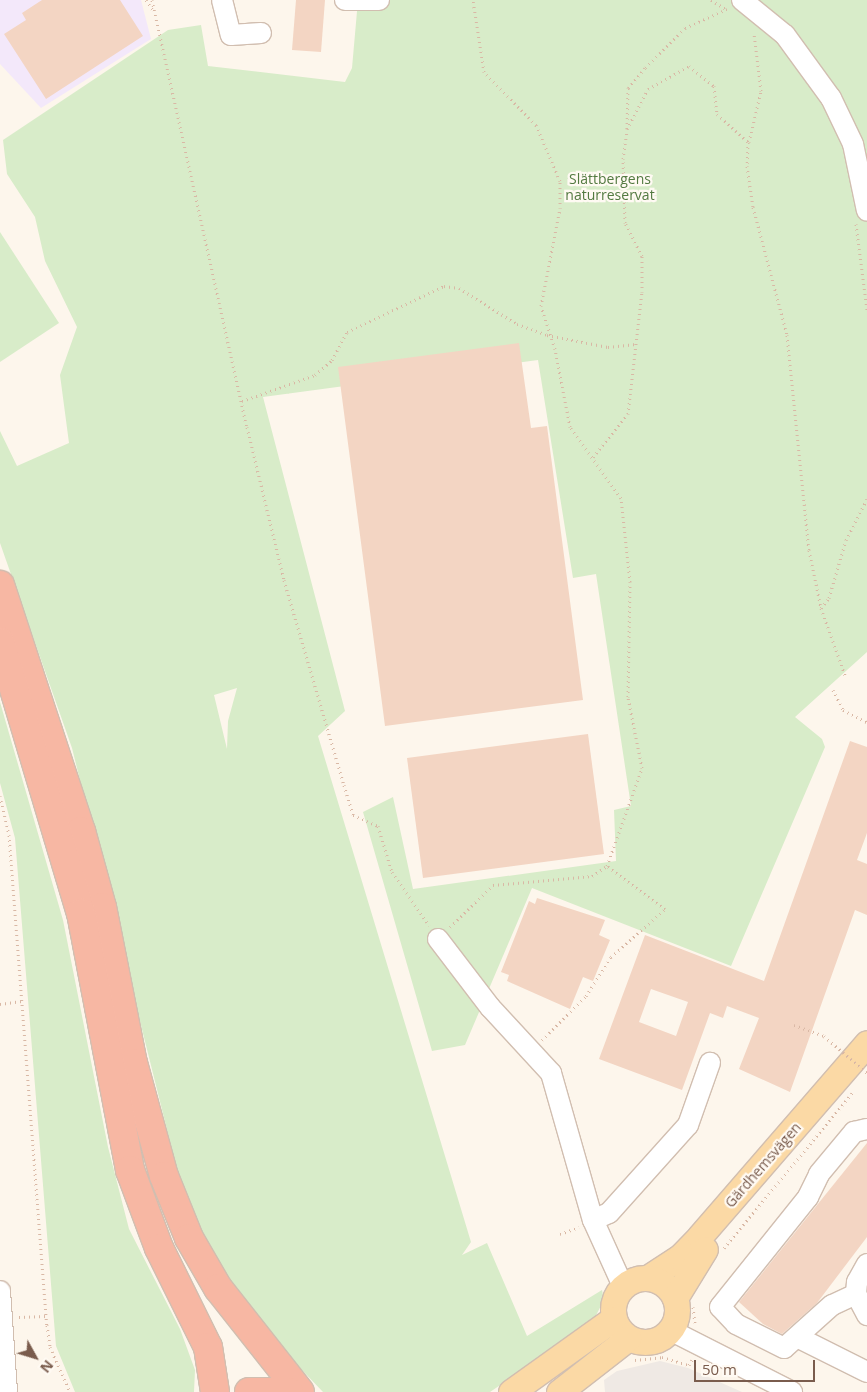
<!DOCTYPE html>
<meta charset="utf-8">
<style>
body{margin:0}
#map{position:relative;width:867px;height:1392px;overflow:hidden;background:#fdf6ec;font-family:"Open Sans",sans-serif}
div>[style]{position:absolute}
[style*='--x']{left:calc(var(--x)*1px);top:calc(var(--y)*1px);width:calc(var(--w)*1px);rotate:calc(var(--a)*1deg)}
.industrial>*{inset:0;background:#efe9e4}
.education>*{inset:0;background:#f3e8fa}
.green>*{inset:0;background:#d8ecc9}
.building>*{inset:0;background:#f3d5c3}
.path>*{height:3px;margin-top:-1.5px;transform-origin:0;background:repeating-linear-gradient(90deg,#d9b8a5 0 1px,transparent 0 5px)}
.roads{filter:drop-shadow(1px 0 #d1beb0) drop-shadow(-1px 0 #d1beb0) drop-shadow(0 1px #d1beb0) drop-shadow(0 -1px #d1beb0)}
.minor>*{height:20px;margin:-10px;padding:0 10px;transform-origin:10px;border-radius:10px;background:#fff}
.major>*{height:25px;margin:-12.5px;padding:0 12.5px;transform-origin:12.5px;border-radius:12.5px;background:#fbd9a5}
.major>.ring{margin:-12.5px;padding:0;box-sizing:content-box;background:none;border:25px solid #fbd9a5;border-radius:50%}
.highway>*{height:28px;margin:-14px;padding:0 14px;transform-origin:14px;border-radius:14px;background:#f7b7a3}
.path-bridge>*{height:3px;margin-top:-1.5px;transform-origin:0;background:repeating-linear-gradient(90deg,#d9b8a5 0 1px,transparent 0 5px)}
span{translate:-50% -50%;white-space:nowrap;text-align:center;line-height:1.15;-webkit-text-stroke:4.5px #fffaf3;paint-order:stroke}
.park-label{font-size:14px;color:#537a41}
.street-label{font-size:14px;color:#7a5c4d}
.north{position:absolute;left:10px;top:1332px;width:50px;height:50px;-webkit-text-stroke:4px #fffaf3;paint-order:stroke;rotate:129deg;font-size:14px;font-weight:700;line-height:20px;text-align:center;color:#7a5c4d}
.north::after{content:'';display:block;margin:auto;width:18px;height:22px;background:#7a5c4d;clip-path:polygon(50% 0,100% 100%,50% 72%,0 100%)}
.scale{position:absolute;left:694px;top:1360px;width:121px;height:22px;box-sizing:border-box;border:2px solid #7a5c4d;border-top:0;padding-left:6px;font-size:15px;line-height:18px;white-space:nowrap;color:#7a5c4d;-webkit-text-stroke:4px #fffaf3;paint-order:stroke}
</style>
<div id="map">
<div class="industrial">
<div style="clip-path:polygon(660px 1361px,688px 1368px,742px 1392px,605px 1392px,604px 1380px,617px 1371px)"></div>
</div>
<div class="education">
<div style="clip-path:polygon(0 0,141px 0,151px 39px,41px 108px,0 64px)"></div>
</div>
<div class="green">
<div style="clip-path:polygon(evenodd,358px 0,867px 0,867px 652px,795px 717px,822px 739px,825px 747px,731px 966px,532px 888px,465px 1045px,432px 1051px,363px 812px,393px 797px,413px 889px,616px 861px,614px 810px,631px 806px,596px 574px,573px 578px,538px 360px,263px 397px,345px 711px,318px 736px,471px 1242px,462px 1255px,487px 1243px,527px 1336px,602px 1290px,604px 1300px,592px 1323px,490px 1392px,323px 1392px,257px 1323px,227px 1281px,183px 1194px,72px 748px,0 543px,0 431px,17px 466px,69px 443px,60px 375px,77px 327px,45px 261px,35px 217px,7px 174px,3px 140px,168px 30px,201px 25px,208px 66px,345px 82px,352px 68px,358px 0,237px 688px,228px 721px,227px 749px,214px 695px,237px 688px)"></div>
<div style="clip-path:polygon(0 232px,59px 323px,0 362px)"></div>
<div style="clip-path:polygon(0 702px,63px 920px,108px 1147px,129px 1229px,180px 1329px,195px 1370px,194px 1392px,75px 1392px,56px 1346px,15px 838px,0 783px)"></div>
</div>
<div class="building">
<div style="clip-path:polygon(42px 0,120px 0,143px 36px,46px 99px,4px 34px,26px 20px,22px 13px)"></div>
<div style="clip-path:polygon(296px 0,325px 0,321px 52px,292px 50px)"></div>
<div style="clip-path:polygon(519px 343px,531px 428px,547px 426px,583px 700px,385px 726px,338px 367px)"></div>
<div style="clip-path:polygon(588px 734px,604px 854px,423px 878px,407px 758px)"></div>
<div style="clip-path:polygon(evenodd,850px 741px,867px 747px,867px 833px,857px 860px,867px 864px,867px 915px,855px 910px,790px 1092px,739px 1069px,759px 1018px,727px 1006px,723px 1018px,710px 1013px,682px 1090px,599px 1059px,645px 935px,764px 981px,850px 741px,651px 989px,688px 1002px,676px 1036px,639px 1022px,651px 989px)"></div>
<div style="clip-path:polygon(537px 898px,605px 920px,599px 935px,610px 940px,593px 981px,583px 977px,570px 1009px,507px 981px,509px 975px,501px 972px,529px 901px,535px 904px)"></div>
<div style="clip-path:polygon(867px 1143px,867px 1237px,817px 1303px,782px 1334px,763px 1324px,739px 1302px)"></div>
</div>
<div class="path">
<div style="--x:146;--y:0;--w:11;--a:56"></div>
<div style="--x:152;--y:0;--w:437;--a:77.5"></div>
<div style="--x:247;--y:427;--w:157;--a:76.4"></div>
<div style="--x:284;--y:580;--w:214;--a:73.7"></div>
<div style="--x:344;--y:785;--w:31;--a:73"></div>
<div style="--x:353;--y:815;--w:27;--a:24"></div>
<div style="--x:378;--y:826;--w:48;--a:73.1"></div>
<div style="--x:392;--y:872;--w:65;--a:55.1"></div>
<div style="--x:711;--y:0;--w:17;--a:31"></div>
<div style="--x:727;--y:9;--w:46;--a:155.7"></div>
<div style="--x:685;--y:28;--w:57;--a:135"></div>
<div style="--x:645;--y:68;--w:26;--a:130"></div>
<div style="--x:628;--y:88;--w:41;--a:91.4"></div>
<div style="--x:627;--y:129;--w:45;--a:-62.3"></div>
<div style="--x:648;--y:89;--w:47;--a:-29.3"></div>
<div style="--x:689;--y:66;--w:32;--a:39"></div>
<div style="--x:714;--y:86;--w:28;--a:84"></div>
<div style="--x:717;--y:114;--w:42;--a:42.1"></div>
<div style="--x:748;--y:142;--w:24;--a:92"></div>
<div style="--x:747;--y:166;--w:41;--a:81.7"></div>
<div style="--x:753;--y:207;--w:132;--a:75.1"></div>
<div style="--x:787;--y:335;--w:216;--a:84.2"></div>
<div style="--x:809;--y:550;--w:59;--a:78.3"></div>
<div style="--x:821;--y:608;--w:74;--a:70.3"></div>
<div style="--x:749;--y:142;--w:52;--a:-76.8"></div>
<div style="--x:761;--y:91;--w:58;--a:-96.9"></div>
<div style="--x:856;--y:224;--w:87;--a:82.7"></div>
<div style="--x:242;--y:401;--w:77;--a:-19.6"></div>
<div style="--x:315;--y:375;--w:23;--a:-41"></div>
<div style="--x:332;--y:360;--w:32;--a:-62"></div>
<div style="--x:347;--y:332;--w:107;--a:-25.4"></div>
<div style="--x:444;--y:286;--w:15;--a:8"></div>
<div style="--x:459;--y:288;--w:68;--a:31.8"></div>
<div style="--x:517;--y:324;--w:32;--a:20"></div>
<div style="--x:547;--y:335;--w:62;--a:11.1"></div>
<div style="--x:608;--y:347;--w:28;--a:-6"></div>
<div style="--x:593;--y:457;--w:55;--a:-50.9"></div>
<div style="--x:628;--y:414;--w:123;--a:-83.5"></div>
<div style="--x:642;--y:292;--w:36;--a:-90"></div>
<div style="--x:642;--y:256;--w:37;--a:-117"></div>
<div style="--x:625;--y:223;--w:64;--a:-91.8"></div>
<div style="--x:623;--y:159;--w:30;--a:-82"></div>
<div style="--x:821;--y:608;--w:13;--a:-51"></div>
<div style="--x:829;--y:598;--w:60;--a:-73.7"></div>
<div style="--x:846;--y:540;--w:46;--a:-62.9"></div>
<div style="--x:833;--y:690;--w:22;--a:63"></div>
<div style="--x:843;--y:710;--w:27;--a:27"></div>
<div style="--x:0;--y:796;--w:40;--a:77"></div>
<div style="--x:9;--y:835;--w:491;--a:85.6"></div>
<div style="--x:47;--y:1325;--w:22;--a:82"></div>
<div style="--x:50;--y:1347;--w:49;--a:66"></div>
<div style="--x:450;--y:927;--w:60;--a:-44.3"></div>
<div style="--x:493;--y:885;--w:99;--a:-5.2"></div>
<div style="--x:592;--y:876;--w:18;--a:-34"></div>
<div style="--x:607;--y:866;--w:104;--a:-70.3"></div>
<div style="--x:642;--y:768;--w:72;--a:-101.2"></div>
<div style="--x:628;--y:697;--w:115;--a:-89"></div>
<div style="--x:630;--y:582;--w:84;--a:-96.1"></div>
<div style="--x:621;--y:498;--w:87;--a:-125.7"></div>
<div style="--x:570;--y:427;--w:79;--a:-100.9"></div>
<div style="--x:555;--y:349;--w:45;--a:-108"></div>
<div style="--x:541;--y:306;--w:100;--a:-79"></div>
<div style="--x:560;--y:208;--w:27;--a:-90"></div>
<div style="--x:560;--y:181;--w:61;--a:-113.2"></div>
<div style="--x:536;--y:125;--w:74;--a:-134.5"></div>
<div style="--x:484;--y:72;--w:73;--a:-98.7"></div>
<div style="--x:0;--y:1004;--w:22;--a:-8"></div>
<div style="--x:542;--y:1040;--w:62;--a:-45"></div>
<div style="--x:586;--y:996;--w:46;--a:-57.3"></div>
<div style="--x:611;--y:957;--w:72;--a:-41.6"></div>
<div style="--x:665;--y:909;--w:72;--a:-143.4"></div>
<div style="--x:560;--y:1234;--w:20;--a:-20"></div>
<div style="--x:724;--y:1248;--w:204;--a:-50.4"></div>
<div style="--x:693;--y:1307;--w:16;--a:83"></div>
<div style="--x:19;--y:1317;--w:27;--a:-2"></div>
<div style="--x:635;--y:1360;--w:27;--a:-6"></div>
<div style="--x:662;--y:1357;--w:28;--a:17"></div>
<div style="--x:689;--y:1365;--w:6;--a:-59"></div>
</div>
<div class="roads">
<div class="minor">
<div style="--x:222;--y:0;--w:36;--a:76"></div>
<div style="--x:231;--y:35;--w:30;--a:-4"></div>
<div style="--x:345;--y:0;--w:34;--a:0"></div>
<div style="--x:742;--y:0;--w:55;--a:39.1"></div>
<div style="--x:785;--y:35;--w:78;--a:53.9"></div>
<div style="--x:831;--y:98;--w:51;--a:64.4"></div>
<div style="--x:853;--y:144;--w:68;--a:78.2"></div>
<div style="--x:438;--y:939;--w:86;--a:52.6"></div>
<div style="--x:490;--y:1007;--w:90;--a:47.3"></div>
<div style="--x:551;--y:1073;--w:153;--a:74.1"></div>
<div style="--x:593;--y:1220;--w:72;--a:65.6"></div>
<div style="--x:593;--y:1220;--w:17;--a:-24"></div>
<div style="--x:609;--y:1213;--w:118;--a:-48.1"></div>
<div style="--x:688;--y:1125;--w:66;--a:-70.5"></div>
<div style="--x:867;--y:1264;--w:21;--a:119"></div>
<div style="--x:857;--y:1282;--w:12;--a:95"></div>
<div style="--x:856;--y:1294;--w:24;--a:62"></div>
<div style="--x:0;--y:1291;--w:101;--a:86"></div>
<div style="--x:856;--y:1294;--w:26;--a:155"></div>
<div style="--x:832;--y:1305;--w:64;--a:138.1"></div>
<div style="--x:784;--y:1348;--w:54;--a:-153.4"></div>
<div style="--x:736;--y:1324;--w:23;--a:-133"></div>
<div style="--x:720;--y:1307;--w:141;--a:-51.3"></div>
<div style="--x:808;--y:1197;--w:25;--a:-64"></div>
<div style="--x:819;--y:1174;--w:55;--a:-50.2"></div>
<div style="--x:854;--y:1132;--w:13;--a:-13"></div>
<div style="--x:670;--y:1330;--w:137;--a:26.9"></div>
<div style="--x:797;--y:1337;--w:78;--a:26.6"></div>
</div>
<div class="major">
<div style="--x:649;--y:1277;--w:37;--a:-33"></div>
<div style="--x:680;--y:1257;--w:29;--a:-46"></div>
<div style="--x:700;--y:1236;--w:255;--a:-49.1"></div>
<div class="ring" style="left:613px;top:1278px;width:39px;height:39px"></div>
<div style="--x:675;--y:1298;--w:57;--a:-58.5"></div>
<div style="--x:511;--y:1392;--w:125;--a:-35.6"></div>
<div style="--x:559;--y:1392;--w:88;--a:-38"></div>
</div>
<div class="highway">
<div style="--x:0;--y:585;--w:259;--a:71.8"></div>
<div style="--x:81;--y:831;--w:79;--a:74.6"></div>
<div style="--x:102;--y:907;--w:159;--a:78.8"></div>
<div style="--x:133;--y:1063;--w:117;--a:74.7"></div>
<div style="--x:164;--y:1176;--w:67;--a:68"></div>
<div style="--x:189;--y:1238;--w:58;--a:59.9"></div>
<div style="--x:218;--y:1288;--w:132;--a:51.7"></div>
<div style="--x:0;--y:642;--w:283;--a:73.4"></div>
<div style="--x:81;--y:913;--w:262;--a:79.2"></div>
<div style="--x:130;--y:1170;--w:83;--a:69.6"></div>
<div style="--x:159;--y:1248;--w:110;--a:63.7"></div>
<div style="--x:208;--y:1347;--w:46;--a:81.2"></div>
<div style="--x:249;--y:1392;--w:40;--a:0"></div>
</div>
</div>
<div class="path-bridge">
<div style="--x:794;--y:1025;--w:32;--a:20"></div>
<div style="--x:824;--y:1036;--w:57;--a:40.7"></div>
</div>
<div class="park-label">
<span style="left:610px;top:187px">Slättbergens<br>naturreservat</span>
</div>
<div class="street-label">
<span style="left:763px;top:1165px;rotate:-49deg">Gärdhemsvägen</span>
</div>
<div class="north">N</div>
<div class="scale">50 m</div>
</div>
